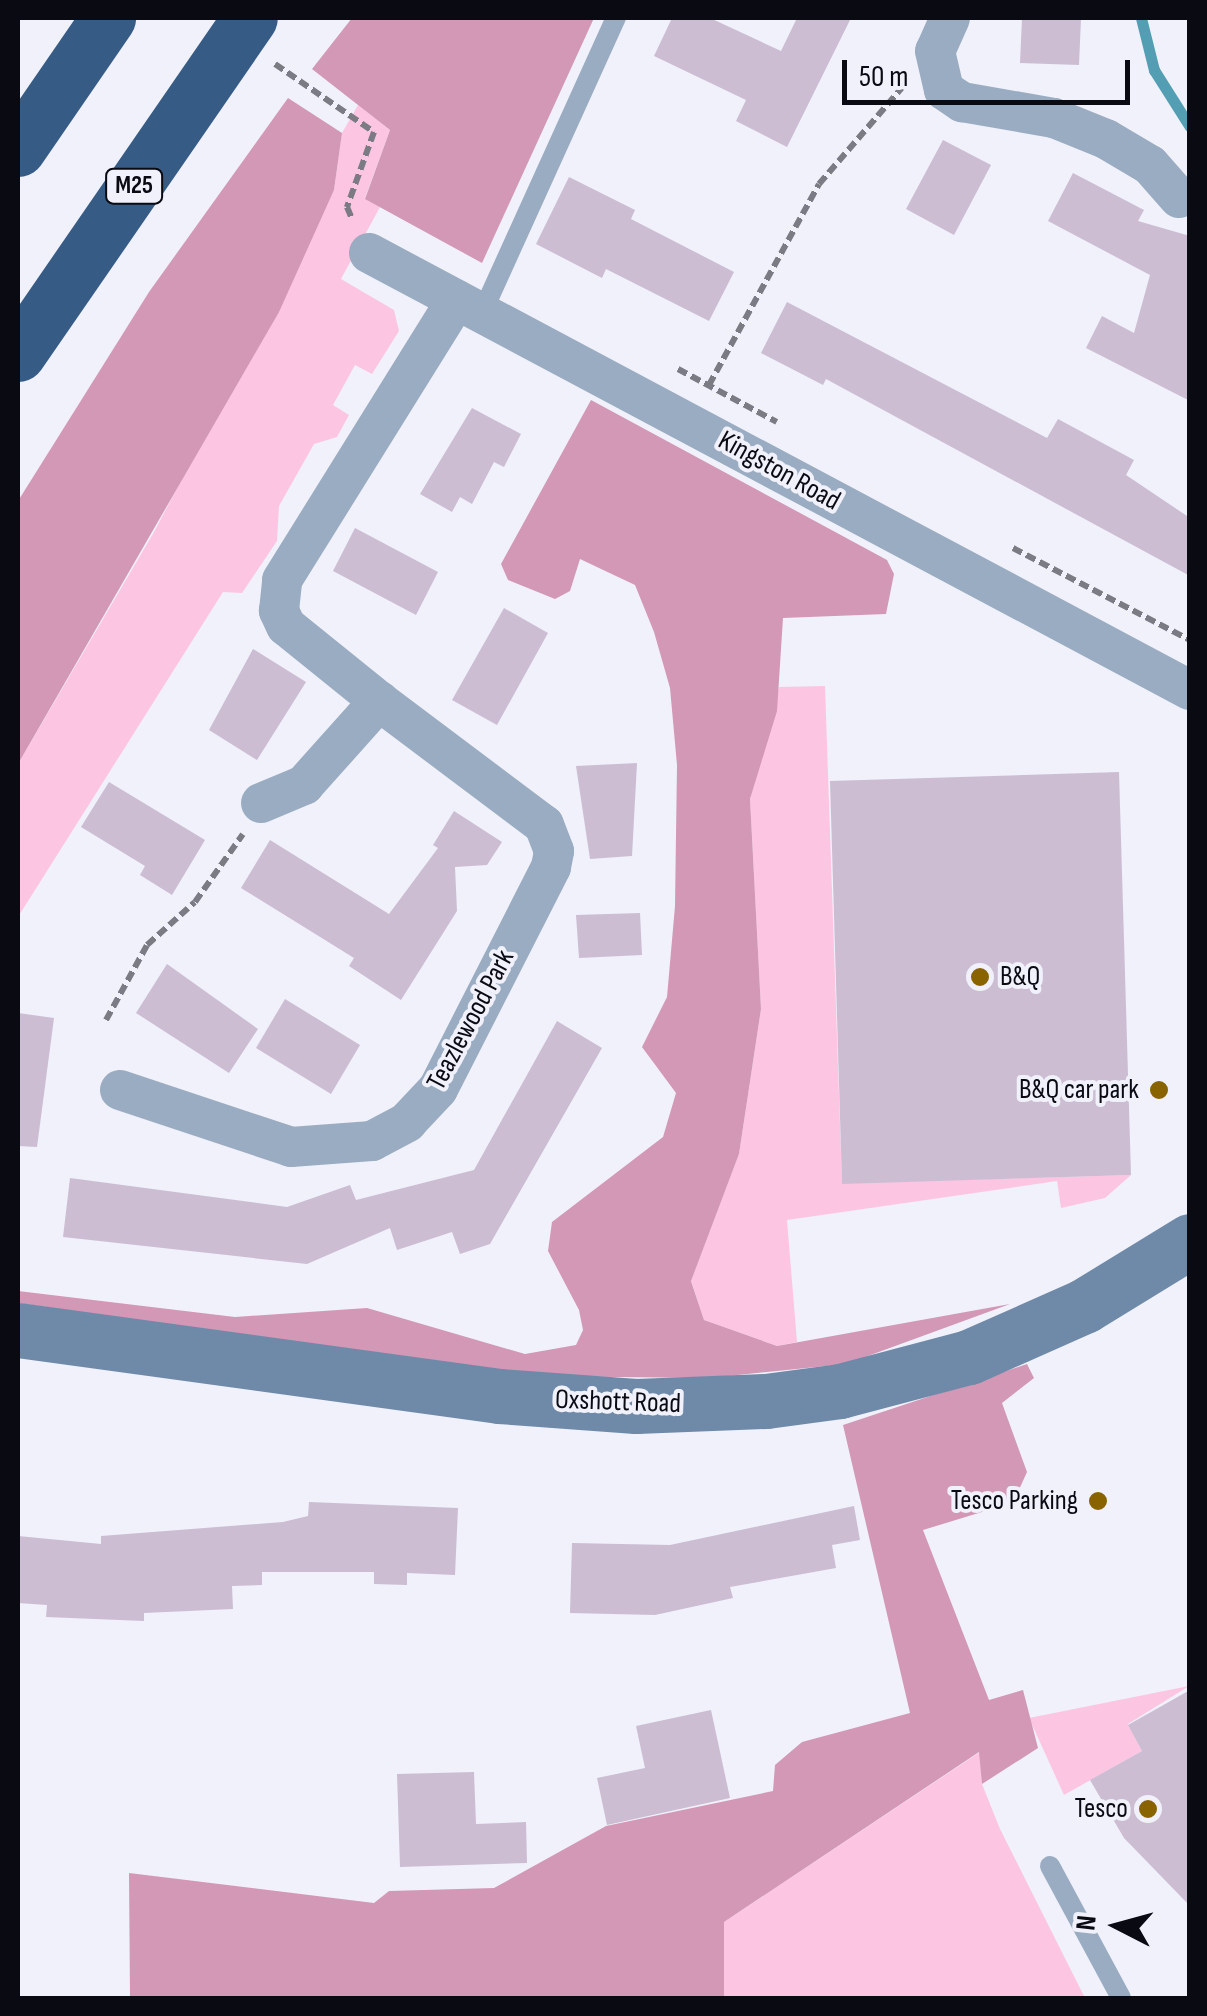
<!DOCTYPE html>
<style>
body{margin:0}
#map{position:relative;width:1207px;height:2016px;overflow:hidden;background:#f0f1fb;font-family:"Sofia Sans Condensed",sans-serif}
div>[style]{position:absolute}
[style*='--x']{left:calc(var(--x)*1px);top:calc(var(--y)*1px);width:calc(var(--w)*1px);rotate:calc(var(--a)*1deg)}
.green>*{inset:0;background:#fcc6e2}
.forest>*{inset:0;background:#d298b6}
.stream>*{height:11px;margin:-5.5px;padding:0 5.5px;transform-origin:5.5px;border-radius:5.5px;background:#549eb4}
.building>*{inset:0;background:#ccbdd3}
.path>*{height:6px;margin-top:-3px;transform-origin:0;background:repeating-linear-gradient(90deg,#7b7b84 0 10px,transparent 0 15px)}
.service>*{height:20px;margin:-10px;padding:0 10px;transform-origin:10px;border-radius:10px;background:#9aacc1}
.minor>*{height:40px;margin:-20px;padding:0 20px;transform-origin:20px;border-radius:20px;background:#9aacc1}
.secondary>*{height:55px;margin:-27.5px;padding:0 27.5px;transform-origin:27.5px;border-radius:27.5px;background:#6f8aa8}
.motorway>*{height:55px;margin:-27.5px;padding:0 27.5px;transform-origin:27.5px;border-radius:27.5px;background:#365c86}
.dots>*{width:28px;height:28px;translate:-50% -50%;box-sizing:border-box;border:5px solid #f0f1fb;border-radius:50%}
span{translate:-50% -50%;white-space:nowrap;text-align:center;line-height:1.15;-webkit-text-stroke:8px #f0f1fb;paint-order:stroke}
.shield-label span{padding:2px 8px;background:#f0f1fb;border:2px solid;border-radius:8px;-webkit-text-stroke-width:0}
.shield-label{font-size:25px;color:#0a0a12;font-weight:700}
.street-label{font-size:28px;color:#0a0a12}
.poi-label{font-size:28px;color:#0a0a12}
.left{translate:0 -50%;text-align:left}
.right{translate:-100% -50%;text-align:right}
.frame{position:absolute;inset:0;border:20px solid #0a0a12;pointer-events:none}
.north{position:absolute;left:1067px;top:1876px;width:100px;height:100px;-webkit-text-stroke:8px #f0f1fb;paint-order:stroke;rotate:276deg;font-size:28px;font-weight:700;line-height:40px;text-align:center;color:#0a0a12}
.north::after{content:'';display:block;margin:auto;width:35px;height:45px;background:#0a0a12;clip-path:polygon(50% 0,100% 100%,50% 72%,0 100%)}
.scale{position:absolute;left:842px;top:60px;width:288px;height:45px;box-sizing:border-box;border:5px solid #0a0a12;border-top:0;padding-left:12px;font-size:30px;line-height:35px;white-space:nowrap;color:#0a0a12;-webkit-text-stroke:8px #f0f1fb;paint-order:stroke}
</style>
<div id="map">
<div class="green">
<div style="clip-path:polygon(358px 105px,390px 130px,365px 198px,380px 207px,341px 279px,394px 310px,399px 331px,372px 374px,355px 365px,333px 405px,349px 415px,337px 437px,314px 444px,279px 506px,277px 541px,242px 593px,223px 592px,18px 917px,18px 764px,154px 532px,334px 190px,342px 133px)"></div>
<div style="clip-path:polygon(825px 686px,842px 1183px,1131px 1175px,1105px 1198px,1061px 1208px,1057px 1181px,787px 1220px,797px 1342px,777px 1346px,704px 1320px,691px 1280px,739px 1154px,761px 1009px,750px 799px,779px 687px)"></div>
<div style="clip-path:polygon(1189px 1686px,1128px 1724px,1142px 1751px,1064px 1795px,1029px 1718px)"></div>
<div style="clip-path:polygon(980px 1752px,982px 1784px,1000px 1829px,1085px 1998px,724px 1998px,724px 1922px)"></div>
</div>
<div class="forest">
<div style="clip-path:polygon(352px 18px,594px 18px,482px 263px,365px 199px,390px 130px,312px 69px)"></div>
<div style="clip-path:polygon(288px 98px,342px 133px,334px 190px,279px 312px,18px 764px,18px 501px,149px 292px)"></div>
<div style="clip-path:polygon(591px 400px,887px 560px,894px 574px,886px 614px,783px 618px,777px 711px,750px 799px,761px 1009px,739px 1154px,691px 1281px,704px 1320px,777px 1346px,1010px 1304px,846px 1364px,708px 1378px,524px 1376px,18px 1303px,18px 1291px,235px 1317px,367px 1308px,525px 1354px,576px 1345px,583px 1330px,579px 1310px,548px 1251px,552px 1222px,663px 1137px,676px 1093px,642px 1047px,667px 997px,675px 906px,677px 765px,670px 688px,654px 632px,635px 585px,580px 559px,570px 591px,555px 599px,508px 580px,501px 564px)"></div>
<div style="clip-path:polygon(1027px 1364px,1034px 1378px,1002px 1403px,1027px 1472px,1017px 1494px,995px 1508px,923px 1530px,989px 1700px,1023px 1690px,1038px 1748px,982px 1784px,979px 1752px,724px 1922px,724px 1998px,130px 1998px,129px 1873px,374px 1903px,389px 1891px,494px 1888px,606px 1826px,773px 1791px,775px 1765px,802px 1742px,910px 1713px,843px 1425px)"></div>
</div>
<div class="stream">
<div style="--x:1141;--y:18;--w:54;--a:76"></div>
<div style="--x:1154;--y:70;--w:67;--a:57.7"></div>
</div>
<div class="building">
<div style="clip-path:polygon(672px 18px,710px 18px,781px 51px,797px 18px,851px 18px,787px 147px,736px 121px,746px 100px,654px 56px)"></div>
<div style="clip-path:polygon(1022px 18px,1081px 18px,1079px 65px,1020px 63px)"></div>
<div style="clip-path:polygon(943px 140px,991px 165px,954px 235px,906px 209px)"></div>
<div style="clip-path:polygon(1073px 173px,1144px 210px,1138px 221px,1190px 236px,1190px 401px,1086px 348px,1102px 316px,1134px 333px,1150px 275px,1048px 221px)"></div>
<div style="clip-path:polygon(569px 177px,635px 210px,631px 219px,734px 272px,709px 321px,606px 269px,602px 278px,536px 244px)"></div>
<div style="clip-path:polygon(787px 302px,1047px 438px,1058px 419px,1134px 460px,1126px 475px,1190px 518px,1190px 576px,826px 379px,823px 385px,761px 353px)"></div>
<div style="clip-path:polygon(472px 408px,521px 434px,504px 467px,494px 462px,472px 504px,460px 497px,452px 512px,420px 494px)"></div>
<div style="clip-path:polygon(355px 528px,438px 572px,416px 615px,333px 571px)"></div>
<div style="clip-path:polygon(504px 608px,548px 633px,497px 725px,452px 700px)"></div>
<div style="clip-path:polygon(253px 649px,306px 682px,257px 760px,209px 730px)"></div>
<div style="clip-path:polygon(637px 763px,632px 856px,590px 859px,576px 766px)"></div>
<div style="clip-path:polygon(1119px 772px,1131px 1175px,842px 1184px,830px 781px)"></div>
<div style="clip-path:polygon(109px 782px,205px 840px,172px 895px,140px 875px,145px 866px,81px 827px)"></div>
<div style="clip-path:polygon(454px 811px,502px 842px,487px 865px,455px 867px,457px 911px,401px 1000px,349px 966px,354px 958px,241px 888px,270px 840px,389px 914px,438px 848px,433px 845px)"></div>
<div style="clip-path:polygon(640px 913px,642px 955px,579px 958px,576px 915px)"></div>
<div style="clip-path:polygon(167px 964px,258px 1029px,229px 1073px,136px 1013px)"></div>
<div style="clip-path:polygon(285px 999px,360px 1045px,331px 1094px,256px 1048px)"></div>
<div style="clip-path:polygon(18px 1013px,54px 1018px,37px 1147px,18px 1146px)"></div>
<div style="clip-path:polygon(557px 1021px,602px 1048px,490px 1244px,460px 1254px,452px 1232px,397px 1250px,390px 1228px,307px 1264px,63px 1237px,70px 1178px,287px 1207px,350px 1185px,356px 1200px,474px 1170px)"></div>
<div style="clip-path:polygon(309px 1502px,458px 1508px,455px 1575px,407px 1573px,407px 1585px,374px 1584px,374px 1572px,262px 1572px,262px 1585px,232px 1586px,233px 1609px,144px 1613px,144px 1621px,46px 1617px,47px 1605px,18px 1603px,18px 1536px,101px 1544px,101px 1536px,283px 1522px,308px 1516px)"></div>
<div style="clip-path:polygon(854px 1506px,860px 1540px,832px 1545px,836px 1568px,730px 1587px,733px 1598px,655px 1615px,570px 1613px,572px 1543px,670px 1545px)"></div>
<div style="clip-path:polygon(1190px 1690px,1190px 1906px,1124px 1838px,1090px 1780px,1142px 1751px,1128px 1725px)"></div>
<div style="clip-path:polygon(711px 1710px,730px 1798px,607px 1825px,597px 1778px,645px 1768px,636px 1726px)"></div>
<div style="clip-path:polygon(474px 1772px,476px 1824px,526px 1822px,527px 1863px,400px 1867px,397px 1774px)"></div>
</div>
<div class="path">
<div style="--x:275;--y:64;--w:120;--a:34.5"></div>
<div style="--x:374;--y:132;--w:80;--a:109.8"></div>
<div style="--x:347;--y:207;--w:13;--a:67"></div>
<div style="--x:678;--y:369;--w:112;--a:28.2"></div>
<div style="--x:709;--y:385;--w:229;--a:-61.3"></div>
<div style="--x:819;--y:184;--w:132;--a:-49.3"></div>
<div style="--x:1013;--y:548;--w:199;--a:27.5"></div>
<div style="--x:106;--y:1020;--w:85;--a:-61.3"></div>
<div style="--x:147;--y:945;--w:64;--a:-41.9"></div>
<div style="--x:195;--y:902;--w:83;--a:-54.8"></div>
</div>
<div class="service">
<div style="--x:482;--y:313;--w:324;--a:-65.6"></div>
<div style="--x:1050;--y:1866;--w:150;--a:61.7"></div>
</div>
<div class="minor">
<div style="--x:950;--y:18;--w:36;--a:114"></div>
<div style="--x:935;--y:51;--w:40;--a:77"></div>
<div style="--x:944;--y:90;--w:22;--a:34"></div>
<div style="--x:962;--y:102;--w:93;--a:9.9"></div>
<div style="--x:1054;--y:118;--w:56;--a:22"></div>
<div style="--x:1106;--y:139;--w:51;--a:30.6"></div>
<div style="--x:1150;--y:165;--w:44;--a:48.7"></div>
<div style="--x:369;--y:253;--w:930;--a:28.03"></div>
<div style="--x:261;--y:803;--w:47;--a:-22.7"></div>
<div style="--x:304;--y:785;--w:113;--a:-48.2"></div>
<div style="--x:120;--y:1090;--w:180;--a:18.4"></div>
<div style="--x:291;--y:1147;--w:81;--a:-4.2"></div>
<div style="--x:372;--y:1141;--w:40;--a:-28"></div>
<div style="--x:407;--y:1122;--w:45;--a:-46.8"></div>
<div style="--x:438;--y:1089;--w:249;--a:-63"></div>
<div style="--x:551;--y:867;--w:16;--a:-79"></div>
<div style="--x:554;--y:851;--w:28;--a:-111"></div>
<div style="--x:544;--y:825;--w:206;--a:-143.1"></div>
<div style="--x:379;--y:701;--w:119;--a:-141.1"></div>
<div style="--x:286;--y:626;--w:17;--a:-115"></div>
<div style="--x:279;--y:611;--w:31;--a:-84"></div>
<div style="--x:282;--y:580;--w:330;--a:-58.1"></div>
</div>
<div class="secondary">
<div style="--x:18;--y:1330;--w:486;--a:7.8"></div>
<div style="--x:499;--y:1396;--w:137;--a:4.2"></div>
<div style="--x:636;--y:1406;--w:130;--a:-2.2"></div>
<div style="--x:766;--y:1401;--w:75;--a:-7.7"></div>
<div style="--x:840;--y:1391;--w:133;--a:-14.8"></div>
<div style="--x:969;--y:1357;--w:126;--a:-23.9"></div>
<div style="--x:1084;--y:1306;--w:124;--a:-31.5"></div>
</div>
<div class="motorway">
<div style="--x:18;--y:149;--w:159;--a:-55.5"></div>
<div style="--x:18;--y:354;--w:408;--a:-55.4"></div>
</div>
<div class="dots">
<div style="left:980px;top:977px;background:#896300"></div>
<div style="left:1159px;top:1090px;background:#896300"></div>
<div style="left:1098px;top:1501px;background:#896300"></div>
<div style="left:1148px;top:1809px;background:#896300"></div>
</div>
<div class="shield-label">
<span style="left:134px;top:186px">M25</span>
</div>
<div class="street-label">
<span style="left:779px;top:471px;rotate:29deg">Kingston Road</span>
<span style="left:471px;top:1020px;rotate:-62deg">Teazlewood Park</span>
<span style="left:618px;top:1402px;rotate:2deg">Oxshott Road</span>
</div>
<div class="poi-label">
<span class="left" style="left:1000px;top:977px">B&amp;Q</span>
<span class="right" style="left:1139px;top:1090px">B&amp;Q car park</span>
<span class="right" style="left:1078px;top:1501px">Tesco Parking</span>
<span class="right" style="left:1128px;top:1809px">Tesco</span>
</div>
<div class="frame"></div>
<div class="north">N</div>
<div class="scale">50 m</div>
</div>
